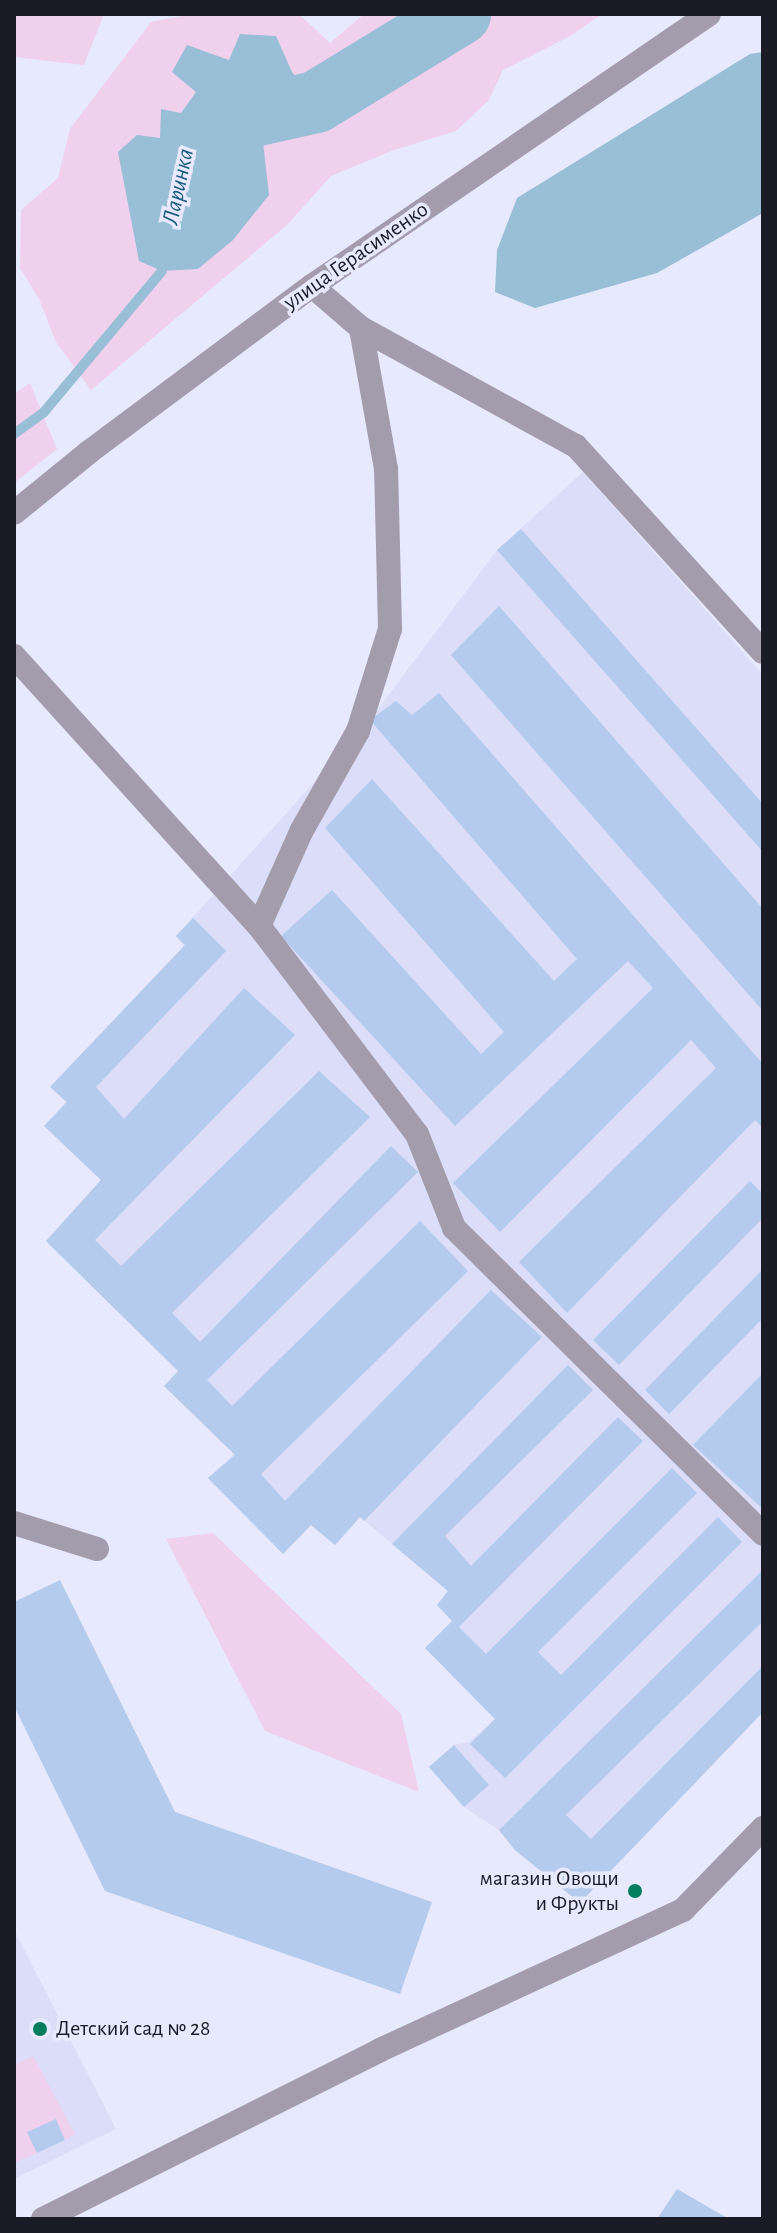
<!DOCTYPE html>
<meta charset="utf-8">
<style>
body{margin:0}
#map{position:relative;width:777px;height:2233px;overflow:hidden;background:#e7e9fe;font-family:"Alegreya Sans",sans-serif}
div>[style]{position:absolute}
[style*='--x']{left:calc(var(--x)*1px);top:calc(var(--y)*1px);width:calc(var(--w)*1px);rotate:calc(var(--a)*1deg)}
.built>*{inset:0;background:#dbddf9}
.green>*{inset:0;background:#efd0ed}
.water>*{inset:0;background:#99bfd7}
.stream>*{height:10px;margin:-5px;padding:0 5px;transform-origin:5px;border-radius:5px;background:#99bfd7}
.river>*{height:62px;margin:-31px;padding:0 31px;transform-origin:31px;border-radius:31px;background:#99bfd7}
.building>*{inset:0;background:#b4cbed}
.minor>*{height:24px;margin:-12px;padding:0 12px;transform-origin:12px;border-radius:12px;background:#a39cac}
.dots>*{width:22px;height:22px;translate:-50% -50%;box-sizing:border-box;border:4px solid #e7e9fe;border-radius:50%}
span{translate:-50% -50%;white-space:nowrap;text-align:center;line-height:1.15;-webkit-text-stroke:7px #e7e9fe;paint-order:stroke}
.street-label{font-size:22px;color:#1b1b25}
.poi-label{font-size:22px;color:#1b1b25}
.right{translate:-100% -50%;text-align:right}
.left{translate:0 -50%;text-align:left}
.water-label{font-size:24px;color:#1a5c7d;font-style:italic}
.frame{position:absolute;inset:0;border:16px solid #1b1b25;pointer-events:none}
</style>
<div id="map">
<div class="built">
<div style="clip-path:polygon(583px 472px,763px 675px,763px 1712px,580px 1903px,515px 1850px,499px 1830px,464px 1807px,429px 1767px,454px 1745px,469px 1742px,495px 1719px,425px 1648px,452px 1621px,437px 1605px,448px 1591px,360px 1517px,335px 1545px,311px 1525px,283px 1554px,208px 1478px,234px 1454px,178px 1371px,46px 1241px,101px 1180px,44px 1126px,66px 1102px,50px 1087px,184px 946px,176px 936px,370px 720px,497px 550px)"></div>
<div style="clip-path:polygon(14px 1930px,116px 2129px,14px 2179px)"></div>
</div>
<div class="green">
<div style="clip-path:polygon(14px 14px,104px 14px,84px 65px,14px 57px)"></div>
<div style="clip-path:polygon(191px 14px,299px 14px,330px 43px,364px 14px,602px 14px,572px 35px,503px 70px,489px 100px,456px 131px,394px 150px,331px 176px,288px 224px,91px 390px,56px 342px,39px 299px,20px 268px,21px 210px,58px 178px,70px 129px,151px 22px)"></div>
<div style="clip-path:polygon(30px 383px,57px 449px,14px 483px,14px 394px)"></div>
<div style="clip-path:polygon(213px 1533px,401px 1714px,419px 1792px,265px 1731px,166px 1539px)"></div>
<div style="clip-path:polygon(33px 2056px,75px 2134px,65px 2140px,28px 2133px,37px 2153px,14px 2163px,14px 2065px)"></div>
</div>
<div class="water">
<div style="clip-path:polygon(240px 34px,276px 36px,292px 72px,316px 102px,283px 141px,263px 142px,269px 195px,233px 240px,198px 269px,162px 271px,139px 261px,118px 152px,137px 135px,160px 138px,161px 109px,181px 113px,196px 92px,172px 72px,187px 45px,229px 60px)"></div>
<div style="clip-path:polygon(763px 52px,763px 213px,657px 273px,535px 308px,495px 292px,497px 250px,517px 198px,750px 54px)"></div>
</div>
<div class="stream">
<div style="--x:14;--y:434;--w:37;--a:-36"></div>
<div style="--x:44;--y:412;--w:184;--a:-50.1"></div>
</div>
<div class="river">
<div style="--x:232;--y:121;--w:86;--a:-12.7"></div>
<div style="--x:316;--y:102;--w:169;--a:-31.4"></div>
</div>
<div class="building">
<div style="clip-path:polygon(521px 529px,763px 804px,763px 852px,497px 550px)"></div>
<div style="clip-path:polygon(499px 606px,763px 909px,763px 1011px,451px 655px)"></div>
<div style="clip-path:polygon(439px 693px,763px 1064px,763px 1128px,755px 1120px,567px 1313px,519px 1262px,716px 1068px,691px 1040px,500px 1232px,453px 1183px,653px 988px,628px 961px,455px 1126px,281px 936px,332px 890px,481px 1054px,504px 1032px,325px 828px,372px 779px,554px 981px,577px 959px,370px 720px,396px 701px,412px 715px)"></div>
<div style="clip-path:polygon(193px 918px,226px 951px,96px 1087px,124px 1119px,244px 988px,295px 1035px,95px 1240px,121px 1266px,319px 1071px,370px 1117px,172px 1313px,200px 1342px,391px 1146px,418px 1172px,207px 1380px,232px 1406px,420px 1221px,468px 1271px,261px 1474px,285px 1501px,491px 1290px,542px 1337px,364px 1521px,360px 1517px,335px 1545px,311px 1525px,283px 1554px,208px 1478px,235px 1455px,164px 1386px,178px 1371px,46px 1241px,101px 1180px,44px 1126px,67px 1102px,50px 1087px,185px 945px,176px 936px)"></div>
<div style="clip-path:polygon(750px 1181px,763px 1194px,763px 1218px,619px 1365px,593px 1340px)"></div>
<div style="clip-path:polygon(763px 1269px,763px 1318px,669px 1414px,645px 1390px)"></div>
<div style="clip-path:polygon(568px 1365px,593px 1390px,445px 1536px,471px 1566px,618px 1417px,643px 1441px,459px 1627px,486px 1654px,672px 1468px,697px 1493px,538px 1652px,561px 1675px,718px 1517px,742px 1542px,505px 1778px,470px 1744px,495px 1719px,425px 1648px,452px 1621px,437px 1605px,448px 1591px,392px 1544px)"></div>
<div style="clip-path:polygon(763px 1373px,763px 1509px,693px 1445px)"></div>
<div style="clip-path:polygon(763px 1570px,763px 1621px,566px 1815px,591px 1839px,763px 1666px,763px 1712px,580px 1903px,515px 1850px,499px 1830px)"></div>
<div style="clip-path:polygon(60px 1580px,175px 1812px,432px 1902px,400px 1994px,105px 1891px,14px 1706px,14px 1602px)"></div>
<div style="clip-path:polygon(454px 1745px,489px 1785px,464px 1807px,429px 1767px)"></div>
<div style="clip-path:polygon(56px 2119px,65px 2140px,37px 2153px,27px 2132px)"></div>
<div style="clip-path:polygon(677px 2189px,729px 2219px,657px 2219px)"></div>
</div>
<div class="minor">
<div style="--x:312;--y:286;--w:65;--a:40.6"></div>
<div style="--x:361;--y:328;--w:245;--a:28.8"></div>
<div style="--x:576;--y:446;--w:278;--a:47.8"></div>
<div style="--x:14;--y:513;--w:97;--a:-39.1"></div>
<div style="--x:89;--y:452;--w:278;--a:-36.7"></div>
<div style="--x:312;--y:286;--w:481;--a:-34.4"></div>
<div style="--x:14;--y:656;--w:365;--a:47.8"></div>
<div style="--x:259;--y:926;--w:261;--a:52.8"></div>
<div style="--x:417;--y:1134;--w:101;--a:68.5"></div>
<div style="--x:454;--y:1228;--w:435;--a:44.7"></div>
<div style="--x:259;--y:926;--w:105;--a:-65.9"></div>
<div style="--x:302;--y:830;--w:114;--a:-60.5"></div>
<div style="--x:358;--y:731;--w:107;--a:-72.6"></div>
<div style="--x:390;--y:629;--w:160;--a:-91.4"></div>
<div style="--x:386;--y:469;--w:143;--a:-100.1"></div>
<div style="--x:14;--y:1523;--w:87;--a:17.4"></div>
<div style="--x:43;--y:2219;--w:377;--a:-26.6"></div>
<div style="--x:380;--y:2050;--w:334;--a:-24.8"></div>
<div style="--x:683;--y:1910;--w:115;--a:-45.7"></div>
</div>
<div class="dots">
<div style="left:635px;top:1891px;background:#027e5c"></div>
<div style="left:40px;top:2029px;background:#027e5c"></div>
</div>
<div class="street-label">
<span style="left:356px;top:256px;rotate:-35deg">улица Герасименко</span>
</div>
<div class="poi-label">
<span class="right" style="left:619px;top:1891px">магазин Овощи<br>и Фрукты</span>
<span class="left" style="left:56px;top:2029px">Детский сад № 28</span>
</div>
<div class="water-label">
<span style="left:179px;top:187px;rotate:-78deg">Ларинка</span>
</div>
<div class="frame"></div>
</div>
